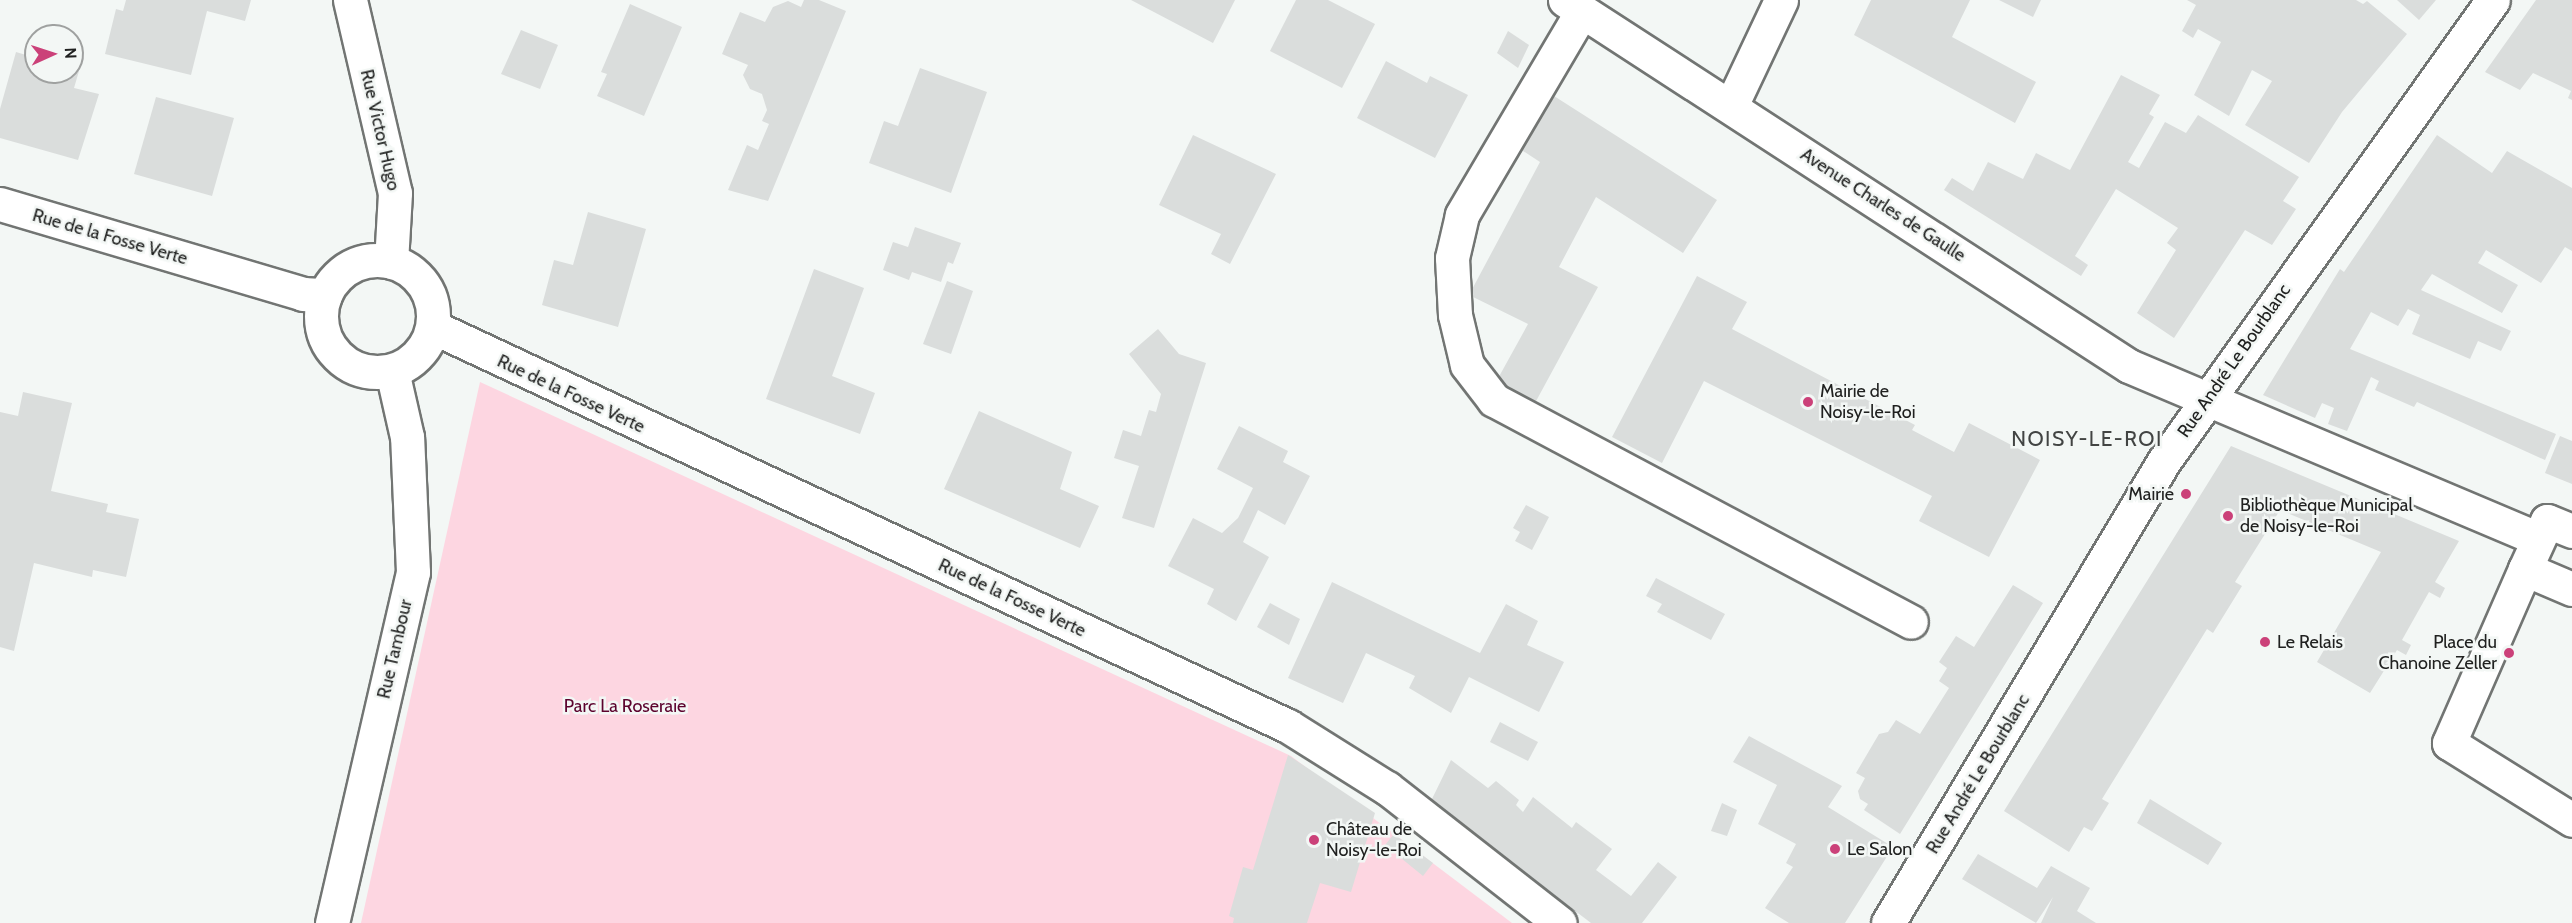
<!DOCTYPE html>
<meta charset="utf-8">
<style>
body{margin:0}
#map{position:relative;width:2572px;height:923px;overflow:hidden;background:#f3f7f5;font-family:Cabin,sans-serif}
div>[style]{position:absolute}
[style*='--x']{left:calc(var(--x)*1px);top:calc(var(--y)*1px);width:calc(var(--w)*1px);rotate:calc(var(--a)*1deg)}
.green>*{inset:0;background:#fdd6e1}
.building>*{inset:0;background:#dadddc}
.roads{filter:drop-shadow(2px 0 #727573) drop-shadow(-2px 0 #727573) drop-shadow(0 2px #727573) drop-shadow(0 -2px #727573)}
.minor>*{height:33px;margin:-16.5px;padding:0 16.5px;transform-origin:16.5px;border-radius:16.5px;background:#fff}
.minor>.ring{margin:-16.5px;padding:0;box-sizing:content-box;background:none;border:33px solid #fff;border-radius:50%}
.dots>*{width:16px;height:16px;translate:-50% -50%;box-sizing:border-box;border:3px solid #f3f7f5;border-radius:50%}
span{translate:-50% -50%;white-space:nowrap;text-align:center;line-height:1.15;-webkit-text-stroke:5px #f3f7f5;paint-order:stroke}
.street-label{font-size:18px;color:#202120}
.poi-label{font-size:18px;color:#202120}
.left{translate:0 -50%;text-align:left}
.right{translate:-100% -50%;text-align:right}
.park-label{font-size:18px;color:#5c032e}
.quarter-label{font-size:21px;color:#424443;letter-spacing:1.5px}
.north{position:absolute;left:24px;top:24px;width:60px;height:60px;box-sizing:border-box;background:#f3f7f5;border:2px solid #9fa1a0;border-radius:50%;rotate:87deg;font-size:16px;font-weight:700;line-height:24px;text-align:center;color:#202120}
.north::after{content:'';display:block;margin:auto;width:21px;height:27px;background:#cb4179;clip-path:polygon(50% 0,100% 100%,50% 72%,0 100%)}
</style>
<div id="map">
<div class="green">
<div style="clip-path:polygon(480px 382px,1291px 756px,1512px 923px,361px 923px)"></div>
</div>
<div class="building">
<div style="clip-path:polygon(126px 0,251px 0,245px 21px,207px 11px,191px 75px,105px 54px,116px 9px,123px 11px)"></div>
<div style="clip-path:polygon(804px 0,819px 0,846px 11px,768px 201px,728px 190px,747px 145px,758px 150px,769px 124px,762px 121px,767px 110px,762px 94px,750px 89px,743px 75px,748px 65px,722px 54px,727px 42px,740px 12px,765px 22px,773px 7px,788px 1px,801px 7px)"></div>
<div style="clip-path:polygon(1131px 0,1235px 0,1213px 43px)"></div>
<div style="clip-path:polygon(1296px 0,1328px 0,1375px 24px,1342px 88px,1270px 51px)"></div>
<div style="clip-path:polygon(1871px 0,1970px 0,1952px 37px,2036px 82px,2015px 123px,1854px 35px)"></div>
<div style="clip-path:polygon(1999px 0,2041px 0,2033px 17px)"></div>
<div style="clip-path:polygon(2187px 0,2356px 0,2363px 4px,2367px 1px,2407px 34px,2342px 112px,2309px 163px,2245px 125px,2272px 81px,2252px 70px,2229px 116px,2194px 95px,2221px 42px,2198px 29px,2193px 38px,2182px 31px,2196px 5px)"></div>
<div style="clip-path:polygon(2397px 0,2436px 0,2419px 20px)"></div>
<div style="clip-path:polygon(2536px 0,2572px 0,2572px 100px,2568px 98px,2571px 91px,2533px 73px,2520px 90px,2485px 72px)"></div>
<div style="clip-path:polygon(630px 4px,682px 27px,644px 116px,597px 96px,607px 74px,601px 72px)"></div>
<div style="clip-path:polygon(521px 30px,558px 45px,540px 89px,501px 74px)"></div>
<div style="clip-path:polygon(1508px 31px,1529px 45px,1518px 68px,1497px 53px)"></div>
<div style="clip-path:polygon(16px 52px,36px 58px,36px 72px,79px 71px,74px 88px,99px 94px,78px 160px,0 138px,0 109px)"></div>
<div style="clip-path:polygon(1386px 61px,1427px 83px,1430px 76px,1468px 95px,1435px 158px,1357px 118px)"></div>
<div style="clip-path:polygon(920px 68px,987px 92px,951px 193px,869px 163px,884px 121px,898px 126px)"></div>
<div style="clip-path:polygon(2121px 75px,2160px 95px,2149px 114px,2154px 117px,2128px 162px,2139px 168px,2165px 122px,2186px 133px,2198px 115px,2299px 177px,2283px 201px,2296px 209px,2272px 245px,2245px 230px,2174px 338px,2137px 313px,2176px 250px,2167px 243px,2178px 228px,2116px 189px,2075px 256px,2088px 265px,2081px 276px,1944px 190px,1952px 178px,1973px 191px,1988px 162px,2023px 179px,2036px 153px,2070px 170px)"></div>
<div style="clip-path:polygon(1554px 96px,1717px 200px,1683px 253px,1596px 197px,1559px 267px,1598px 287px,1535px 403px,1496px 382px,1528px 324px,1469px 295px,1540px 162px,1520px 149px)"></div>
<div style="clip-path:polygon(156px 97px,234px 118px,212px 196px,134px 174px)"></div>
<div style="clip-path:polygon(1193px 135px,1276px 174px,1230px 264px,1211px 254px,1221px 234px,1159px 205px)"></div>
<div style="clip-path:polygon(2437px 135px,2492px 173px,2507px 151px,2572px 188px,2572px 251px,2565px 247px,2541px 283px,2486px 250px,2478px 263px,2518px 285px,2502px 313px,2432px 274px,2421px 290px,2511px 331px,2501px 351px,2478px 341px,2470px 359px,2412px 334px,2420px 315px,2408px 309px,2398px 326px,2371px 312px,2350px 349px,2556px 434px,2545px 460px,2417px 402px,2414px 407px,2375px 390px,2379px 381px,2371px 377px,2347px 431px,2328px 424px,2334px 408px,2322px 403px,2315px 418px,2263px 395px,2340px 269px,2344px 272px)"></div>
<div style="clip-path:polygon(588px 212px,646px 229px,618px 327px,542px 305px,554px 260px,573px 265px)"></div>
<div style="clip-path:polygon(915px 227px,961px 243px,953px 264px,948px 262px,941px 282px,912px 272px,909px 280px,883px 270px,893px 242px,908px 247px)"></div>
<div style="clip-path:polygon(814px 269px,864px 288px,832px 376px,875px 393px,860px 434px,766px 399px)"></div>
<div style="clip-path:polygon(1697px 276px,1747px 302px,1732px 329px,1915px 425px,1912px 430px,1954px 452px,1969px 423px,2040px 460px,1989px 557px,1919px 521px,1932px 496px,1704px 381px,1662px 463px,1612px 437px)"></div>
<div style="clip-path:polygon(947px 281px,973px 291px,951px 354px,923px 344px)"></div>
<div style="clip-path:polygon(1158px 329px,1179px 354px,1206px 363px,1154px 528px,1122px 518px,1139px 466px,1114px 458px,1123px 430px,1141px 436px,1149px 410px,1156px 412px,1161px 394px,1129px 354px)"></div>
<div style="clip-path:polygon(23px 392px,72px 403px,51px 491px,108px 504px,106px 512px,139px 519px,126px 577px,93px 570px,92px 577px,34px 563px,14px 651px,0 647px,0 412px,18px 416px)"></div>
<div style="clip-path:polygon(979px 411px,1072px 452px,1060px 489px,1099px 506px,1080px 548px,944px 489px)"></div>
<div style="clip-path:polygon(1239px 426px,1288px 451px,1283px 462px,1310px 476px,1285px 525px,1258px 510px,1243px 542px,1269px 557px,1236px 621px,1207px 604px,1214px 589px,1168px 566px,1193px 518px,1222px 533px,1238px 518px,1253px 488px,1217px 469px)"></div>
<div style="clip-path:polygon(2560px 436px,2572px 441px,2572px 484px,2545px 473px)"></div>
<div style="clip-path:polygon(2231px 446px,2459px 541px,2435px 582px,2445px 588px,2440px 598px,2429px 592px,2402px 640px,2411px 645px,2406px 655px,2397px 650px,2370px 693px,2317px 662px,2381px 552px,2280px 510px,2235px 582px,2242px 586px,2213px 633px,2207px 629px,2102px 799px,2109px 803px,2092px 831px,2084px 827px,2069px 852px,2004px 811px)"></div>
<div style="clip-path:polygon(1526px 505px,1549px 517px,1532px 550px,1515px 541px,1520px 532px,1513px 528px)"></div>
<div style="clip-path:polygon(1656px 578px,1725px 614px,1711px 640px,1657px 612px,1662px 604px,1646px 596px)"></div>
<div style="clip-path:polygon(1332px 582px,1480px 653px,1506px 604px,1538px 621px,1527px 645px,1564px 662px,1539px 712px,1469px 677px,1451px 713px,1409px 688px,1415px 676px,1366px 653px,1343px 703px,1288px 678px)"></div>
<div style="clip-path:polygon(2013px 585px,2043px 603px,1900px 834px,1864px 810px,1868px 804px,1860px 799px,1858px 791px,1865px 778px,1856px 773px,1879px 734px,1888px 732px,1896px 720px,1920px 734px,1949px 688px,1939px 681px,1947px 668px,1939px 662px,1956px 636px,1974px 647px)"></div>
<div style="clip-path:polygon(1270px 603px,1300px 619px,1289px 645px,1257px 627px)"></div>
<div style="clip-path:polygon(1500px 722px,1538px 742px,1528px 761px,1490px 742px)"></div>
<div style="clip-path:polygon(1749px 736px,1842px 786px,1828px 807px,1893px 847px,1845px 923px,1789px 923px,1765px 908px,1793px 867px,1786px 863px,1796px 844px,1758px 824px,1777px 785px,1733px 762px)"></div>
<div style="clip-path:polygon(1288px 755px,1375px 813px,1351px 892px,1320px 883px,1307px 923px,1233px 923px,1234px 918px,1229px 916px,1243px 867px,1253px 870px)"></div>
<div style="clip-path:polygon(1451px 760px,1488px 788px,1496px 781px,1519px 800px,1516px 805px,1523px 812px,1533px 797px,1572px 828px,1576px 822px,1612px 849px,1596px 870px,1631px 896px,1658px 862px,1677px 877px,1642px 923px,1591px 923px,1431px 801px)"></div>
<div style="clip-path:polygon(2150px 799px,2222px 843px,2208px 865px,2137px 823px)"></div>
<div style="clip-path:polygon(1722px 803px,1737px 810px,1727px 836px,1711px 831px)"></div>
<div style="clip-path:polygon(1394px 834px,1433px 863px,1423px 876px,1385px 845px)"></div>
<div style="clip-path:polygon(1978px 854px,2037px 888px,2051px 866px,2090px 888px,2077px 911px,2096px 923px,2041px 923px,2053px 897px,2036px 923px,1962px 879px)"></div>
</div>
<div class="roads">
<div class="minor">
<div style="--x:350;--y:0;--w:198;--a:76.9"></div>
<div style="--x:395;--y:193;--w:69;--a:93.3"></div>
<div style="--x:1565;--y:0;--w:672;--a:32.98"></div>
<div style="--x:2129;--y:366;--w:444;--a:22.9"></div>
<div style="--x:1582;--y:11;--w:237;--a:120.5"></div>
<div style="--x:1462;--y:215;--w:44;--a:103.1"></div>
<div style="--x:1452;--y:258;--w:57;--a:87"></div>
<div style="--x:1455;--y:315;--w:51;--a:76.5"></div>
<div style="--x:1467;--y:365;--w:44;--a:52.4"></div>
<div style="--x:1494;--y:400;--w:472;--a:28"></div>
<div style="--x:1731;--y:106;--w:117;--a:-64.7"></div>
<div style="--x:0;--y:204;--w:316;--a:16.5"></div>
<div style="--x:303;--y:294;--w:22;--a:3"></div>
<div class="ring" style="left:321px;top:260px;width:79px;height:79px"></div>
<div style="--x:433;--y:327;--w:944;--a:25.02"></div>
<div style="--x:1288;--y:726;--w:117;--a:32.1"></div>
<div style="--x:1387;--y:788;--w:219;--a:38"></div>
<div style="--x:2572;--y:531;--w:27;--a:-158"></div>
<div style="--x:2547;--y:521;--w:53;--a:114.6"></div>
<div style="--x:2525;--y:569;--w:51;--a:23.1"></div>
<div style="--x:2525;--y:569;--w:190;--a:113.6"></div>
<div style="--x:2449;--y:743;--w:145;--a:32"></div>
<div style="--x:332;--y:923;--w:360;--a:-77"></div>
<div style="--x:413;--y:572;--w:135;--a:-92.5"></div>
<div style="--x:407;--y:437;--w:68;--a:-102.8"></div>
<div style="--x:1888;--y:923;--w:538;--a:-59.15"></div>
<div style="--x:2164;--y:461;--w:566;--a:-54.49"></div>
</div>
</div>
<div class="dots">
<div style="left:1808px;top:402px;background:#cb4179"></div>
<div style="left:2186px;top:494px;background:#cb4179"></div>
<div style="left:2228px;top:516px;background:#cb4179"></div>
<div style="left:2265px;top:642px;background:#cb4179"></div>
<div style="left:2509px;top:653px;background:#cb4179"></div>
<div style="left:1314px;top:840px;background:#cb4179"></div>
<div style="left:1835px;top:849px;background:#cb4179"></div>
</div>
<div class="street-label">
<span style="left:380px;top:130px;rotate:77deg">Rue Victor Hugo</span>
<span style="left:1883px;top:205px;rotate:33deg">Avenue Charles de Gaulle</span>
<span style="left:110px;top:237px;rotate:16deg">Rue de la Fosse Verte</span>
<span style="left:2234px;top:361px;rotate:-55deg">Rue André Le Bourblanc</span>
<span style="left:571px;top:394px;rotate:25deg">Rue de la Fosse Verte</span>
<span style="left:1012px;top:598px;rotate:25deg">Rue de la Fosse Verte</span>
<span style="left:395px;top:649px;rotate:-77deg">Rue Tambour</span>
<span style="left:1978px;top:774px;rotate:-59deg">Rue André Le Bourblanc</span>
</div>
<div class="poi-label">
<span class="left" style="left:1820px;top:402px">Mairie de<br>Noisy-le-Roi</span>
<span class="right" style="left:2174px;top:494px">Mairie</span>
<span class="left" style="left:2240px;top:516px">Bibliothèque Municipal<br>de Noisy-le-Roi</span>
<span class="left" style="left:2277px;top:642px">Le Relais</span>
<span class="right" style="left:2497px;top:653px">Place du<br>Chanoine Zeller</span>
<span class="left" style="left:1326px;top:840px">Château de<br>Noisy-le-Roi</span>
<span class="left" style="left:1847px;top:849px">Le Salon</span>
</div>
<div class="park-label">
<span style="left:625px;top:706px">Parc La Roseraie</span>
</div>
<div class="quarter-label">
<span style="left:2087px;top:439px">NOISY-LE-ROI</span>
</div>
<div class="north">N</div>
</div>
